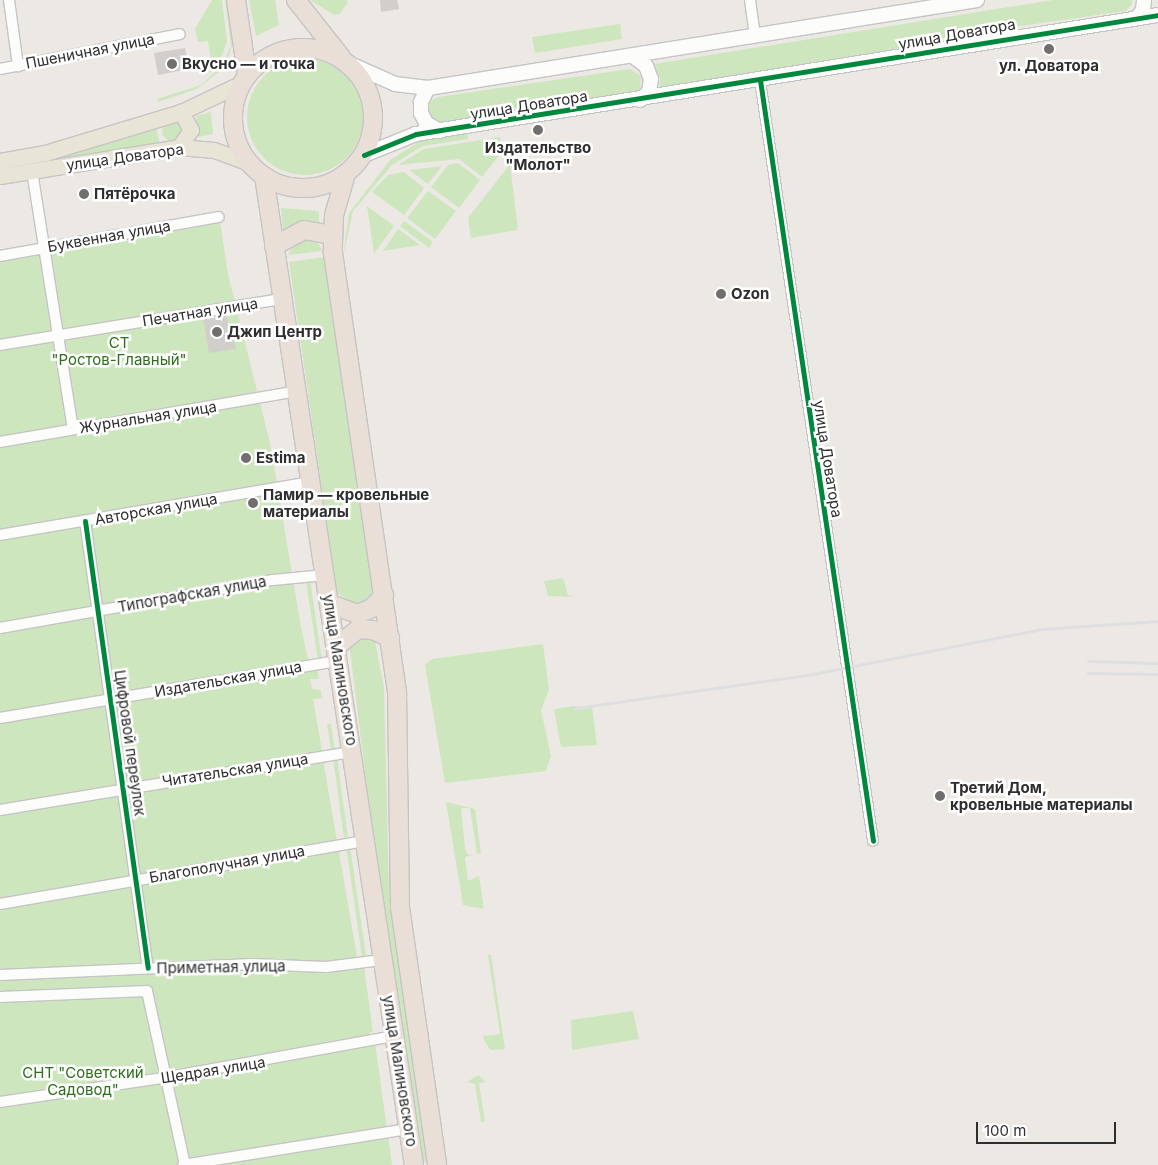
<!DOCTYPE html>
<meta charset="utf-8">
<style>
body{margin:0}
#map{position:relative;width:1158px;height:1165px;overflow:hidden;background:#ece8e4;font-family:Inter,sans-serif}
div>[style]{position:absolute}
[style*='--x']{left:calc(var(--x)*1px);top:calc(var(--y)*1px);width:calc(var(--w)*1px);rotate:calc(var(--a)*1deg)}
.green>*{inset:0;background:#cee6be}
.round{border-radius:50%}
.building>*{inset:0;background:#d1cecb}
.roads{filter:drop-shadow(1px 0 #c5c4c5) drop-shadow(-1px 0 #c5c4c5) drop-shadow(0 1px #c5c4c5) drop-shadow(0 -1px #c5c4c5)}
.street>*{height:10px;margin:-5px;padding:0 5px;transform-origin:5px;border-radius:5px;background:#fcfcfb}
.secondary>*{height:14px;margin:-7px;padding:0 7px;transform-origin:7px;border-radius:7px;background:#fcfcfb}
.primary>*{height:15px;margin:-7.5px;padding:0 7.5px;transform-origin:7.5px;border-radius:7.5px;background:#e8e4d6}
.highway>*{height:18px;margin:-9px;padding:0 9px;transform-origin:9px;border-radius:9px;background:#eadfd6}
.highway>.ring{margin:-9px;padding:0;box-sizing:content-box;background:none;border:18px solid #eadfd6;border-radius:50%}
.rail>*{height:2.5px;margin:-1.25px;padding:0 1.25px;transform-origin:1.25px;border-radius:1.25px;background:#dfdfe1}
.cycleway>*{height:5px;margin:-2.5px;padding:0 2.5px;transform-origin:2.5px;border-radius:2.5px;background:#00873e}
.dots>*{width:14px;height:14px;translate:-50% -50%;box-sizing:border-box;border:2px solid #fff;border-radius:50%}
span{translate:-50% -50%;white-space:nowrap;text-align:center;line-height:1.15;-webkit-text-stroke:5px #fff;paint-order:stroke}
.street-label{font-size:15px;color:#2e2e2e}
.poi-label{font-size:15px;color:#2e2e2e;font-weight:700}
.left{translate:0 -50%;text-align:left}
.park-label{font-size:15px;color:#2c6e1b}
.scale{position:absolute;left:976px;top:1122px;width:140px;height:22px;box-sizing:border-box;border:2px solid #2e2e2e;border-top:0;padding-left:6px;font-size:15px;line-height:18px;white-space:nowrap;color:#2e2e2e;-webkit-text-stroke:4px #fff;paint-order:stroke}
</style>
<div id="map">
<div class="green">
<div style="clip-path:polygon(212px 0,222px 0,227px 41px,220px 61px,204px 78px,212px 68px,208px 41px,198px 42px,195px 29px)"></div>
<div style="clip-path:polygon(225px 0,230px 0,234px 39px,225px 67px,197px 89px,158px 102px,157px 99px,201px 85px,222px 65px,231px 46px)"></div>
<div style="clip-path:polygon(249px 0,275px 0,279px 25px,256px 36px)"></div>
<div style="clip-path:polygon(310px 0,347px 0,348px 2px,340px 14px,334px 15px)"></div>
<div style="clip-path:polygon(1053px 0,1132px 0,1132px 4px,1126px 11px,1008px 28px,659px 92px,660px 78px,654px 64px)"></div>
<div style="clip-path:polygon(620px 24px,622px 39px,535px 53px,532px 37px)"></div>
<div class="round" style="left:247px;top:59px;width:116px;height:116px"></div>
<div style="clip-path:polygon(630px 69px,641px 76px,640px 93px,440px 125px,432px 122px,427px 111px,431px 101px,438px 97px)"></div>
<div style="clip-path:polygon(211px 112px,213px 134px,199px 137px,196px 116px)"></div>
<div class="round" style="left:162px;top:121px;width:20px;height:20px"></div>
<div style="clip-path:polygon(156px 126px,160px 144px,48px 161px,48px 158px)"></div>
<div style="clip-path:polygon(467px 132px,468px 139px,423px 146px,392px 165px,353px 211px,343px 257px,349px 213px,390px 160px,422px 140px)"></div>
<div style="clip-path:polygon(500px 137px,501px 153px,482px 177px,459px 159px,398px 165px,424px 149px)"></div>
<div style="clip-path:polygon(458px 163px,480px 180px,459px 208px,431px 187px,448px 165px)"></div>
<div style="clip-path:polygon(510px 164px,518px 230px,471px 238px,468px 218px)"></div>
<div style="clip-path:polygon(442px 166px,428px 184px,409px 170px)"></div>
<div style="clip-path:polygon(404px 172px,424px 188px,404px 215px,372px 192px,388px 175px)"></div>
<div style="clip-path:polygon(428px 191px,456px 211px,435px 239px,407px 218px)"></div>
<div style="clip-path:polygon(367px 206px,394px 226px,374px 254px)"></div>
<div style="clip-path:polygon(281px 208px,319px 211px,319px 223px,305px 222px,283px 230px)"></div>
<div style="clip-path:polygon(219px 214px,228px 274px,270px 443px,301px 627px,309px 664px,317px 667px,319px 679px,310px 679px,312px 689px,321px 690px,322px 698px,313px 699px,322px 751px,331px 749px,327px 724px,331px 724px,335px 752px,322px 754px,359px 968px,364px 967px,373px 1032px,370px 1032px,372px 1043px,375px 1043px,392px 1165px,0 1165px,0 254px)"></div>
<div style="clip-path:polygon(404px 221px,433px 242px,429px 248px,400px 226px)"></div>
<div style="clip-path:polygon(398px 229px,420px 245px,383px 251px)"></div>
<div style="clip-path:polygon(306px 239px,319px 244px,322px 251px,288px 255px,294px 243px)"></div>
<div style="clip-path:polygon(324px 257px,373px 588px,368px 600px,356px 606px,337px 593px,289px 262px)"></div>
<div style="clip-path:polygon(563px 578px,568px 595px,575px 597px,548px 596px,544px 581px)"></div>
<div style="clip-path:polygon(310px 580px,322px 660px,318px 660px,306px 581px)"></div>
<div style="clip-path:polygon(358px 637px,375px 641px,384px 687px,389px 893px,428px 1161px,422px 1162px,373px 838px,350px 650px)"></div>
<div style="clip-path:polygon(543px 644px,549px 690px,541px 710px,551px 756px,546px 771px,445px 783px,425px 665px,432px 659px)"></div>
<div style="clip-path:polygon(575px 706px,592px 707px,597px 745px,561px 747px,554px 709px)"></div>
<div style="clip-path:polygon(333px 758px,337px 758px,348px 837px,344px 838px)"></div>
<div style="clip-path:polygon(evenodd,446px 802px,475px 809px,481px 853px,465px 857px,468px 881px,479px 876px,484px 909px,463px 905px,446px 802px,461px 808px,470px 808px,477px 854px,468px 855px,465px 849px,461px 808px)"></div>
<div style="clip-path:polygon(346px 846px,350px 846px,366px 956px,362px 957px)"></div>
<div style="clip-path:polygon(488px 955px,491px 955px,505px 1049px,490px 1050px,484px 1040px,483px 1036px,500px 1034px)"></div>
<div style="clip-path:polygon(633px 1011px,639px 1039px,572px 1050px,571px 1020px)"></div>
<div style="clip-path:polygon(478px 1075px,486px 1082px,479px 1083px,485px 1122px,481px 1122px,475px 1084px,467px 1082px)"></div>
</div>
<div class="building">
<div style="clip-path:polygon(380px 0,397px 0,399px 9px,381px 12px)"></div>
<div style="clip-path:polygon(185px 48px,189px 69px,158px 75px,154px 53px)"></div>
<div style="clip-path:polygon(226px 315px,236px 349px,209px 353px,203px 319px)"></div>
</div>
<div class="roads">
<div class="street">
<div style="--x:9;--y:0;--w:67;--a:82.2"></div>
<div style="--x:750;--y:0;--w:37;--a:82"></div>
<div style="--x:0;--y:69;--w:183;--a:-11"></div>
<div style="--x:760;--y:80;--w:769;--a:81.55"></div>
<div style="--x:32;--y:171;--w:261;--a:81"></div>
<div style="--x:0;--y:256;--w:222;--a:-10.1"></div>
<div style="--x:0;--y:345;--w:286;--a:-9.3"></div>
<div style="--x:0;--y:442;--w:301;--a:-9.7"></div>
<div style="--x:85;--y:521;--w:451;--a:82"></div>
<div style="--x:0;--y:535;--w:315;--a:-9.7"></div>
<div style="--x:0;--y:628;--w:277;--a:-10"></div>
<div style="--x:273;--y:580;--w:52;--a:-5.5"></div>
<div style="--x:0;--y:718;--w:343;--a:-9.6"></div>
<div style="--x:0;--y:810;--w:357;--a:-9.4"></div>
<div style="--x:0;--y:904;--w:370;--a:-9.8"></div>
<div style="--x:0;--y:975;--w:252;--a:-2.5"></div>
<div style="--x:252;--y:964;--w:74;--a:2.3"></div>
<div style="--x:326;--y:967;--w:56;--a:-7.1"></div>
<div style="--x:0;--y:997;--w:147;--a:-2.3"></div>
<div style="--x:147;--y:991;--w:178;--a:77.7"></div>
<div style="--x:0;--y:1102;--w:165;--a:-8.4"></div>
<div style="--x:163;--y:1078;--w:236;--a:-10.3"></div>
<div style="--x:183;--y:1165;--w:229;--a:-9.1"></div>
</div>
<div class="secondary">
<div style="--x:1137;--y:18;--w:10;--a:-53"></div>
<div style="--x:1143;--y:10;--w:10;--a:-84"></div>
<div style="--x:634;--y:57;--w:15;--a:37"></div>
<div style="--x:646;--y:66;--w:14;--a:69"></div>
<div style="--x:651;--y:79;--w:13;--a:99"></div>
<div style="--x:649;--y:92;--w:12;--a:138"></div>
<div style="--x:352;--y:65;--w:47;--a:23.8"></div>
<div style="--x:395;--y:84;--w:33;--a:7"></div>
<div style="--x:428;--y:88;--w:556;--a:-9.11"></div>
<div style="--x:428;--y:88;--w:16;--a:117"></div>
<div style="--x:421;--y:102;--w:11;--a:90"></div>
<div style="--x:421;--y:113;--w:11;--a:63"></div>
<div style="--x:426;--y:123;--w:16;--a:30"></div>
<div style="--x:364;--y:155;--w:56;--a:-22"></div>
<div style="--x:416;--y:134;--w:751;--a:-9.11"></div>
</div>
<div class="primary">
<div style="--x:179;--y:147;--w:21;--a:-55"></div>
<div style="--x:191;--y:130;--w:21;--a:-119"></div>
<div style="--x:0;--y:161;--w:46;--a:-10.1"></div>
<div style="--x:45;--y:153;--w:142;--a:-16.8"></div>
<div style="--x:181;--y:112;--w:65;--a:-25.4"></div>
<div style="--x:0;--y:176;--w:181;--a:-9.2"></div>
<div style="--x:179;--y:147;--w:35;--a:5"></div>
<div style="--x:214;--y:150;--w:37;--a:20"></div>
</div>
<div class="highway">
<div style="--x:236;--y:0;--w:75;--a:81.5"></div>
<div style="--x:296;--y:0;--w:73;--a:51.7"></div>
<div class="ring" style="left:233px;top:48px;width:122px;height:122px"></div>
<div style="--x:346;--y:174;--w:43;--a:106.3"></div>
<div style="--x:334;--y:215;--w:38;--a:92"></div>
<div style="--x:333;--y:253;--w:444;--a:81.7"></div>
<div style="--x:397;--y:692;--w:215;--a:89.2"></div>
<div style="--x:400;--y:907;--w:261;--a:81.8"></div>
<div style="--x:264;--y:176;--w:1000;--a:81.38"></div>
<div style="--x:274;--y:246;--w:34;--a:-28"></div>
<div style="--x:304;--y:230;--w:28;--a:10"></div>
<div style="--x:330;--y:604;--w:30;--a:20"></div>
<div style="--x:358;--y:614;--w:15;--a:-23"></div>
<div style="--x:372;--y:608;--w:18;--a:-47"></div>
<div style="--x:336;--y:647;--w:28;--a:-39"></div>
<div style="--x:358;--y:629;--w:15;--a:4"></div>
<div style="--x:373;--y:630;--w:19;--a:25"></div>
</div>
</div>
<div class="rail">
<div style="--x:1088;--y:661;--w:70;--a:1.6"></div>
<div style="--x:1088;--y:673;--w:70;--a:0.8"></div>
<div style="--x:575;--y:708;--w:240;--a:-8.1"></div>
<div style="--x:813;--y:674;--w:233;--a:-11.1"></div>
<div style="--x:1042;--y:629;--w:116;--a:-3.9"></div>
</div>
<div class="cycleway">
<div style="--x:760;--y:80;--w:769;--a:81.55"></div>
<div style="--x:364;--y:155;--w:56;--a:-22"></div>
<div style="--x:416;--y:134;--w:751;--a:-9.11"></div>
<div style="--x:85;--y:521;--w:451;--a:82"></div>
</div>
<div class="dots">
<div style="left:1049px;top:49px;background:#706f6e"></div>
<div style="left:172px;top:64px;background:#706f6e"></div>
<div style="left:538px;top:130px;background:#706f6e"></div>
<div style="left:84px;top:194px;background:#706f6e"></div>
<div style="left:721px;top:294px;background:#706f6e"></div>
<div style="left:217px;top:332px;background:#706f6e"></div>
<div style="left:246px;top:458px;background:#706f6e"></div>
<div style="left:253px;top:503px;background:#706f6e"></div>
<div style="left:940px;top:796px;background:#706f6e"></div>
</div>
<div class="street-label">
<span style="left:957px;top:34px;rotate:-10deg">улица Доватора</span>
<span style="left:90px;top:51px;rotate:-11deg">Пшеничная улица</span>
<span style="left:529px;top:105px;rotate:-9deg">улица Доватора</span>
<span style="left:125px;top:157px;rotate:-8deg">улица Доватора</span>
<span style="left:109px;top:236px;rotate:-10deg">Буквенная улица</span>
<span style="left:200px;top:312px;rotate:-9deg">Печатная улица</span>
<span style="left:148px;top:417px;rotate:-9deg">Журнальная улица</span>
<span style="left:828px;top:459px;rotate:81deg">улица Доватора</span>
<span style="left:156px;top:509px;rotate:-10deg">Авторская улица</span>
<span style="left:192px;top:594px;rotate:-10deg">Типографская улица</span>
<span style="left:340px;top:670px;rotate:81deg">улица Малиновского</span>
<span style="left:228px;top:679px;rotate:-10deg">Издательская улица</span>
<span style="left:130px;top:743px;rotate:82deg">Цифровой переулок</span>
<span style="left:235px;top:770px;rotate:-9deg">Читательская улица</span>
<span style="left:227px;top:864px;rotate:-10deg">Благополучная улица</span>
<span style="left:221px;top:967px;rotate:-1deg">Приметная улица</span>
<span style="left:213px;top:1070px;rotate:-9deg">Щедрая улица</span>
<span style="left:400px;top:1071px;rotate:81deg">улица Малиновского</span>
</div>
<div class="poi-label">
<span class="left" style="left:182px;top:64px">Вкусно — и точка</span>
<span style="left:1049px;top:66px">ул. Доватора</span>
<span style="left:538px;top:156px">Издательство<br>"Молот"</span>
<span class="left" style="left:94px;top:194px">Пятёрочка</span>
<span class="left" style="left:731px;top:294px">Ozon</span>
<span class="left" style="left:227px;top:332px">Джип Центр</span>
<span class="left" style="left:256px;top:458px">Estima</span>
<span class="left" style="left:263px;top:503px">Памир — кровельные<br>материалы</span>
<span class="left" style="left:950px;top:796px">Третий Дом,<br>кровельные материалы</span>
</div>
<div class="park-label">
<span style="left:119px;top:351px">СТ<br>"Ростов-Главный"</span>
<span style="left:83px;top:1081px">СНТ "Советский<br>Садовод"</span>
</div>
<div class="scale">100 m</div>
</div>
